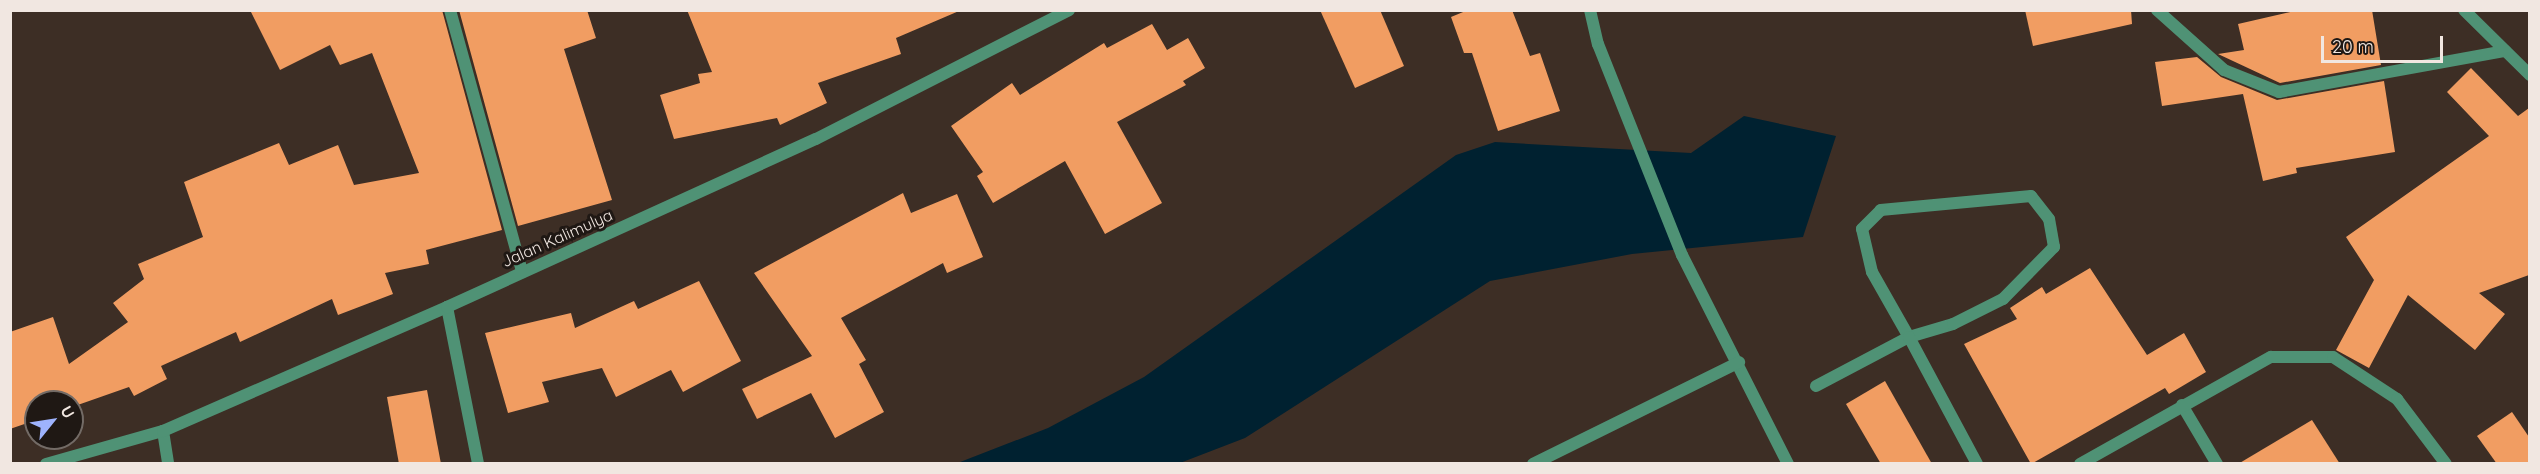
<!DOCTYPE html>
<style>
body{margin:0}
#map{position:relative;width:2540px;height:474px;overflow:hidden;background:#3d2e25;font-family:Quicksand,sans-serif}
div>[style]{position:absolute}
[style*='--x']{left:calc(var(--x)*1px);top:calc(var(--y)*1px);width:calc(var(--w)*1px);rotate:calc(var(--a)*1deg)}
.water>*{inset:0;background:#002130}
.building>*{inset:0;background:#f19d62}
.minor>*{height:12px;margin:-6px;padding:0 6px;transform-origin:6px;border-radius:6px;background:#4f9275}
.tertiary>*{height:12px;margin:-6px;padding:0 6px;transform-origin:6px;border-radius:6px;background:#4f9275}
span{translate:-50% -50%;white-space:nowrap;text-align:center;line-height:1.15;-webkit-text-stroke:6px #1f1814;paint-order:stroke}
.street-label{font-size:16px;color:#f1e7e1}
.frame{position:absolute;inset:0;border:12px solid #f1e7e1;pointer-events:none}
.north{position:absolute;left:24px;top:390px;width:60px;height:60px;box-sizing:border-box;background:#1f1814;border:2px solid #736b66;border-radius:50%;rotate:60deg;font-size:16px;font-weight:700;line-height:24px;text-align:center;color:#f1e7e1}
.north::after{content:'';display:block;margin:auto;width:21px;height:27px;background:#9eb3fd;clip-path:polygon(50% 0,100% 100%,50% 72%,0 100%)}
.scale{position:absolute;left:2321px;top:36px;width:122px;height:27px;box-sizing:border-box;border:3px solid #f1e7e1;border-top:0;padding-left:8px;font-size:18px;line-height:21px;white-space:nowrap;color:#f1e7e1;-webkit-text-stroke:4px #1f1814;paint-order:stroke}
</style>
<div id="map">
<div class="water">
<div style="clip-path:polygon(1744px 116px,1836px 136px,1803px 237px,1632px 254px,1490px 281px,1245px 438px,1180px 463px,955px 464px,1048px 428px,1144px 377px,1456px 155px,1495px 142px,1691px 153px)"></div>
</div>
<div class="building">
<div style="clip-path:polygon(250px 10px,442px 10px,502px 230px,426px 250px,429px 264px,385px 273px,393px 294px,338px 315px,332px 299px,240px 342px,236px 332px,161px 366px,167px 379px,134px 396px,129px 387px,72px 407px,72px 402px,36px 402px,36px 420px,10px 429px,10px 332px,53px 317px,69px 364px,128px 322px,113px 303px,144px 279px,138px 264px,203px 237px,184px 182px,279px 143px,289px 165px,338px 145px,354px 185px,419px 173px,372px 53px,340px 65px,330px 45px,280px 70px)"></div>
<div style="clip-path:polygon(459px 10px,587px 10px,596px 38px,564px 49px,612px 200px,518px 226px)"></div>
<div style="clip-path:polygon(687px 10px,959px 10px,959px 11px,896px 38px,901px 54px,818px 83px,827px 103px,780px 125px,777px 118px,674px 139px,660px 95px,700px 83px,698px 74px,712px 72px)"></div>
<div style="clip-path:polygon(1320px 10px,1380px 10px,1404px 66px,1355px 88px)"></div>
<div style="clip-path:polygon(1468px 10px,1512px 10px,1530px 56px,1540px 53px,1560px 111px,1498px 131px,1472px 53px,1464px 53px,1451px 17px)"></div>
<div style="clip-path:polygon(2025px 10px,2131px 10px,2132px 24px,2033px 46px)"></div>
<div style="clip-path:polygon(2299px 10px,2372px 10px,2381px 65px,2280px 83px,2218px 54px,2244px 50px,2238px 24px)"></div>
<div style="clip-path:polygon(1152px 24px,1167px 50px,1188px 38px,1205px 68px,1183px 81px,1186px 85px,1117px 122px,1162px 203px,1105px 234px,1065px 161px,993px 203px,977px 176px,983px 172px,951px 126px,1012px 83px,1020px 95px,1104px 43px,1107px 48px)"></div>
<div style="clip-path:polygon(2197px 57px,2221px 77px,2277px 100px,2384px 81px,2395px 152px,2296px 168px,2297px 173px,2263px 181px,2243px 94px,2162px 106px,2155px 62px)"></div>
<div style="clip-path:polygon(2471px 68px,2518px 116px,2529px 108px,2529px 275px,2479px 293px,2505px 314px,2475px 350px,2408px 295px,2369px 368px,2336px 350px,2374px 280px,2346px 237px,2489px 136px,2447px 92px)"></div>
<div style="clip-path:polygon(903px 193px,911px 213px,957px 194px,983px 257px,947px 273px,943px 263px,841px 318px,866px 360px,859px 364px,884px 412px,835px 438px,811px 393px,757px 419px,742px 389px,812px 356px,754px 273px)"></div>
<div style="clip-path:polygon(2090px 268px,2147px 355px,2184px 333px,2206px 372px,2169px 394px,2165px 388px,2031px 464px,1964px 344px,2017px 319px,2010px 308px,2042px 287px,2046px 294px)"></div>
<div style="clip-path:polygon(699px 281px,741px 361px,683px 392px,671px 370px,616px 397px,602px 368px,542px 382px,549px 402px,508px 413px,485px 333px,571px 313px,575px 328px,634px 301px,638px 309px)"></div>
<div style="clip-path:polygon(1885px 381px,1932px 464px,1881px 464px,1846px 404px)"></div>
<div style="clip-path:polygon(427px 390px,441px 464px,399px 464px,387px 397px)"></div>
<div style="clip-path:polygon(2512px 412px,2529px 437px,2529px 464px,2497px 464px,2477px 436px)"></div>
<div style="clip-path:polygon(2312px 420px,2340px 464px,2238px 464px)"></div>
</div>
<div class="minor">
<div style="--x:450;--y:10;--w:272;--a:74.6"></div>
<div style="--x:1590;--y:10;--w:35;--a:77"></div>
<div style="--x:1598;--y:44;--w:227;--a:68.3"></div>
<div style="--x:1682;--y:255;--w:234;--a:63.1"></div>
<div style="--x:2157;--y:10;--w:90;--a:41.8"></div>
<div style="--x:2224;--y:70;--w:59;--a:21.8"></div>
<div style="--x:2279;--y:92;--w:230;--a:-10.3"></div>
<div style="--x:447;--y:307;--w:160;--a:78.8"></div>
<div style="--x:1816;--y:386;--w:105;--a:-27.8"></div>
<div style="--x:1909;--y:337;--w:46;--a:-16.5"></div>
<div style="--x:1953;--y:324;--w:56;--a:-26.6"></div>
<div style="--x:2003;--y:299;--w:73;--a:-45.6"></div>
<div style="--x:2054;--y:247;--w:28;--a:-100"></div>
<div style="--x:2049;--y:219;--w:29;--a:-128"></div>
<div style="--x:2031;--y:196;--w:151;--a:174.7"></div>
<div style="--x:1881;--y:210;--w:27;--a:135"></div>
<div style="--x:1862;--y:229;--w:44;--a:76.9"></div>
<div style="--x:1872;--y:272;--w:75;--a:60.4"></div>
<div style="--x:1909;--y:337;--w:144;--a:61.8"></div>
<div style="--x:2182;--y:405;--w:69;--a:59.3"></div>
<div style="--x:163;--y:431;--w:33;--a:81"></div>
<div style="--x:1533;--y:464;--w:230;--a:-26.3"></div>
<div style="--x:2080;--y:464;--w:219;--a:-29.3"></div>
<div style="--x:2271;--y:357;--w:62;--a:0"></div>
<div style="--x:2333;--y:357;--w:77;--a:33.3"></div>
<div style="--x:2397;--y:399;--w:81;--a:53"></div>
</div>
<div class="tertiary">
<div style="--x:2464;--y:10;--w:93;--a:44.6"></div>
<div style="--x:46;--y:464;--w:122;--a:-15.8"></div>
<div style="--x:163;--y:431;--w:310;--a:-23.6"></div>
<div style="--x:447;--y:307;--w:405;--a:-24.5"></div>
<div style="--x:816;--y:139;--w:284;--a:-27"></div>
</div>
<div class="street-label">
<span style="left:557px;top:238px;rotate:-24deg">Jalan Kalimulya</span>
</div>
<div class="frame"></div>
<div class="north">U</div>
<div class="scale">20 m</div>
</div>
